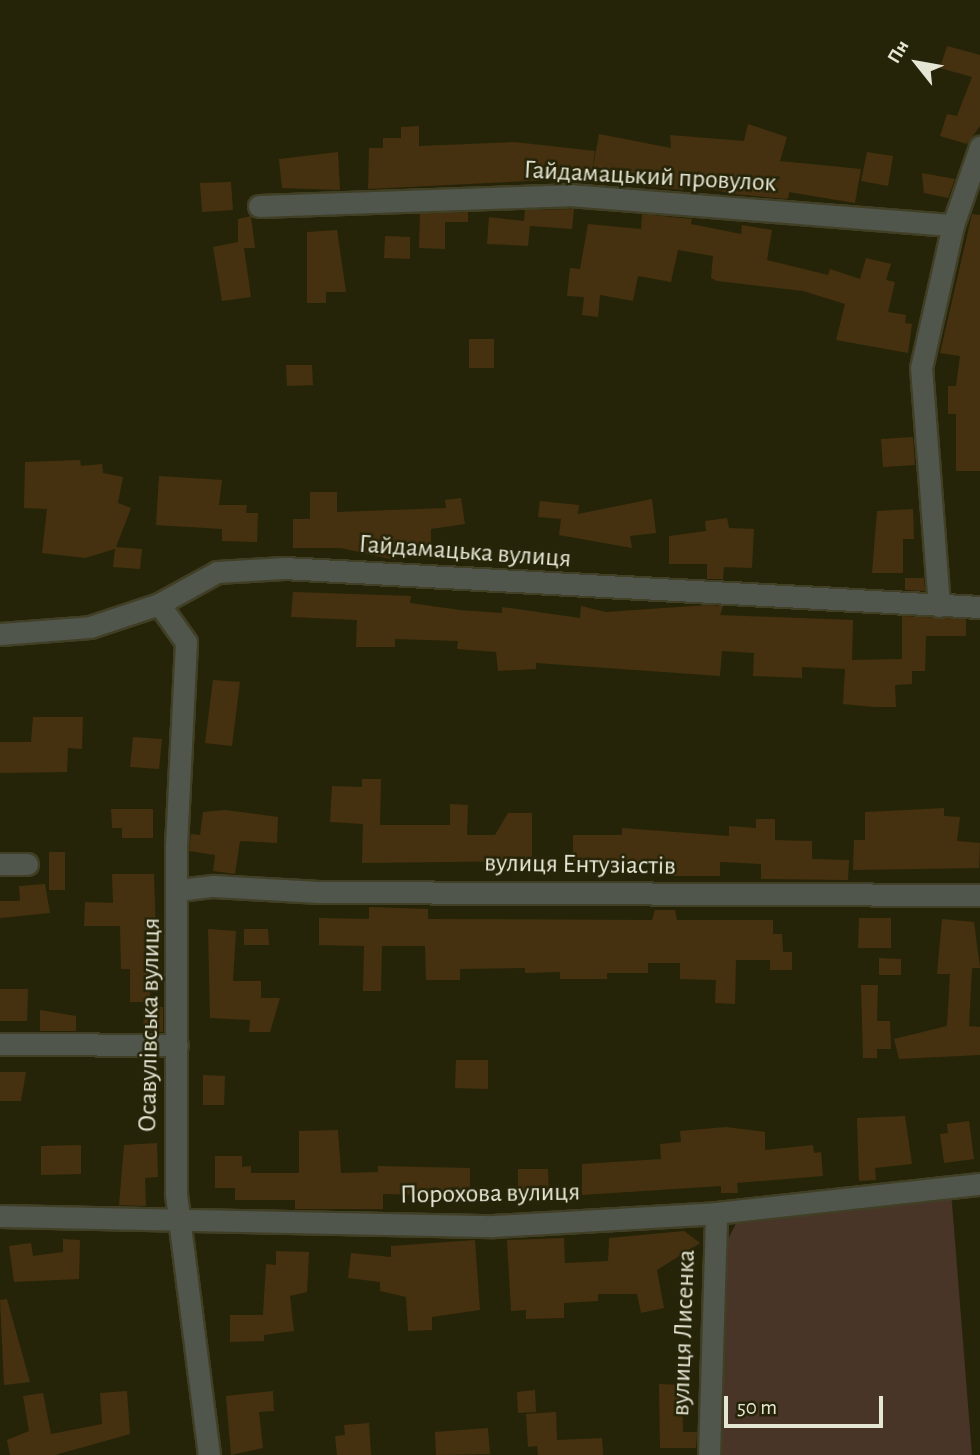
<!DOCTYPE html>
<meta charset="utf-8">
<style>
body{margin:0}
#map{position:relative;width:980px;height:1455px;overflow:hidden;background:#262408;font-family:"Alegreya Sans",sans-serif}
div>[style]{position:absolute}
[style*='--x']{left:calc(var(--x)*1px);top:calc(var(--y)*1px);width:calc(var(--w)*1px);rotate:calc(var(--a)*1deg)}
.green>*{inset:0;background:#493428}
.building>*{inset:0;background:#45310f}
.roads{filter:drop-shadow(2px 0 #413f25) drop-shadow(-2px 0 #413f25) drop-shadow(0 2px #413f25) drop-shadow(0 -2px #413f25)}
.street>*{height:21px;margin:-10.5px;padding:0 10.5px;transform-origin:10.5px;border-radius:10.5px;background:#50564b}
span{translate:-50% -50%;white-space:nowrap;text-align:center;line-height:1.15;-webkit-text-stroke:5px #262408;paint-order:stroke}
.street-label{font-size:26px;color:#e6e6d5}
.north{position:absolute;left:882px;top:28px;width:70px;height:70px;-webkit-text-stroke:5px #262408;paint-order:stroke;rotate:301deg;font-size:19px;font-weight:700;line-height:28px;text-align:center;color:#e6e6d5}
.north::after{content:'';display:block;margin:auto;width:24px;height:32px;background:#e6e6d5;clip-path:polygon(50% 0,100% 100%,50% 72%,0 100%)}
.scale{position:absolute;left:724px;top:1396px;width:159px;height:32px;box-sizing:border-box;border:4px solid #e6e6d5;border-top:0;padding-left:9px;font-size:21px;line-height:24px;white-space:nowrap;color:#e6e6d5;-webkit-text-stroke:5px #262408;paint-order:stroke}
</style>
<div id="map">
<div class="green">
<div style="clip-path:polygon(951px 1191px,972px 1455px,714px 1455px,720px 1256px,738px 1219px)"></div>
</div>
<div class="building">
<div style="clip-path:polygon(947px 46px,980px 55px,980px 126px,967px 144px,940px 136px,947px 114px,957px 116px,972px 77px,940px 68px)"></div>
<div style="clip-path:polygon(748px 124px,787px 137px,780px 161px,861px 169px,855px 203px,789px 192px,788px 199px,733px 194px,684px 183px,683px 190px,645px 186px,647px 175px,593px 167px,599px 134px,671px 148px,670px 135px,744px 141px)"></div>
<div style="clip-path:polygon(419px 126px,419px 146px,514px 142px,595px 151px,591px 178px,368px 189px,369px 148px,383px 148px,383px 138px,401px 138px,401px 127px)"></div>
<div style="clip-path:polygon(338px 152px,340px 190px,282px 188px,279px 159px)"></div>
<div style="clip-path:polygon(867px 152px,893px 156px,888px 186px,861px 181px)"></div>
<div style="clip-path:polygon(922px 173px,955px 179px,948px 198px,924px 193px)"></div>
<div style="clip-path:polygon(231px 182px,233px 210px,202px 212px,200px 183px)"></div>
<div style="clip-path:polygon(574px 209px,572px 229px,530px 226px,528px 246px,487px 244px,489px 217px,524px 221px,525px 210px)"></div>
<div style="clip-path:polygon(468px 212px,468px 222px,445px 222px,445px 249px,419px 248px,420px 213px)"></div>
<div style="clip-path:polygon(642px 214px,692px 219px,691px 224px,741px 234px,742px 225px,772px 230px,767px 260px,828px 275px,830px 269px,860px 279px,866px 258px,891px 264px,886px 280px,895px 282px,888px 312px,906px 315px,905px 323px,912px 324px,908px 353px,836px 340px,845px 304px,803px 291px,717px 281px,711px 278px,713px 256px,678px 250px,671px 282px,638px 276px,633px 301px,600px 295px,598px 317px,582px 315px,584px 297px,567px 296px,570px 268px,580px 269px,588px 224px,641px 229px)"></div>
<div style="clip-path:polygon(972px 214px,980px 215px,980px 471px,956px 471px,956px 414px,948px 414px,948px 386px,956px 386px,960px 356px,940px 353px)"></div>
<div style="clip-path:polygon(251px 216px,255px 248px,244px 248px,251px 297px,222px 301px,213px 247px,238px 242px,238px 219px)"></div>
<div style="clip-path:polygon(337px 230px,346px 292px,326px 292px,326px 303px,307px 303px,307px 232px)"></div>
<div style="clip-path:polygon(385px 236px,410px 237px,410px 259px,384px 258px)"></div>
<div style="clip-path:polygon(469px 339px,494px 339px,494px 368px,469px 368px)"></div>
<div style="clip-path:polygon(286px 365px,312px 365px,313px 385px,287px 386px)"></div>
<div style="clip-path:polygon(913px 437px,915px 465px,883px 467px,881px 439px)"></div>
<div style="clip-path:polygon(80px 460px,81px 466px,102px 464px,103px 473px,123px 477px,118px 503px,131px 508px,116px 547px,142px 549px,140px 569px,113px 567px,115px 549px,85px 558px,42px 553px,47px 509px,24px 508px,25px 462px)"></div>
<div style="clip-path:polygon(159px 476px,222px 480px,219px 505px,247px 505px,246px 513px,258px 513px,257px 542px,222px 541px,222px 529px,156px 525px)"></div>
<div style="clip-path:polygon(310px 492px,337px 492px,337px 512px,446px 508px,445px 500px,461px 498px,465px 524px,431px 529px,431px 553px,396px 553px,395px 560px,341px 548px,293px 548px,293px 519px,310px 519px)"></div>
<div style="clip-path:polygon(652px 499px,656px 533px,630px 536px,632px 548px,559px 535px,561px 519px,538px 517px,540px 501px,579px 505px,578px 514px)"></div>
<div style="clip-path:polygon(913px 509px,914px 539px,903px 539px,903px 573px,872px 573px,877px 511px)"></div>
<div style="clip-path:polygon(727px 518px,729px 528px,754px 529px,752px 568px,724px 567px,723px 579px,707px 579px,707px 564px,669px 564px,669px 536px,706px 531px,705px 521px)"></div>
<div style="clip-path:polygon(905px 578px,924px 578px,925px 591px,905px 590px)"></div>
<div style="clip-path:polygon(293px 592px,411px 596px,410px 603px,460px 610px,502px 613px,502px 607px,580px 618px,581px 606px,606px 612px,707px 605px,723px 606px,720px 615px,853px 620px,852px 660px,902px 659px,902px 616px,966px 619px,966px 636px,926px 636px,925px 671px,912px 671px,912px 684px,895px 685px,896px 707px,874px 707px,843px 704px,845px 669px,802px 667px,802px 678px,753px 676px,754px 653px,722px 651px,720px 676px,536px 663px,536px 669px,498px 671px,496px 652px,457px 649px,458px 641px,395px 639px,395px 647px,356px 647px,357px 620px,291px 617px)"></div>
<div style="clip-path:polygon(213px 680px,240px 682px,232px 746px,205px 743px)"></div>
<div style="clip-path:polygon(33px 717px,83px 717px,82px 749px,68px 748px,67px 772px,0 773px,0 742px,31px 742px)"></div>
<div style="clip-path:polygon(133px 737px,162px 739px,159px 769px,130px 767px)"></div>
<div style="clip-path:polygon(362px 779px,381px 779px,380px 825px,450px 825px,450px 804px,468px 805px,467px 835px,495px 835px,508px 813px,532px 813px,532px 861px,362px 863px,363px 824px,330px 822px,332px 786px,362px 787px)"></div>
<div style="clip-path:polygon(944px 808px,944px 816px,960px 817px,957px 841px,980px 843px,979px 868px,853px 870px,854px 840px,865px 840px,865px 812px)"></div>
<div style="clip-path:polygon(111px 809px,153px 809px,153px 838px,122px 838px,122px 828px,112px 828px)"></div>
<div style="clip-path:polygon(225px 810px,278px 817px,277px 843px,240px 841px,235px 874px,213px 871px,215px 855px,189px 851px,191px 834px,200px 835px,203px 812px)"></div>
<div style="clip-path:polygon(756px 819px,775px 819px,775px 840px,812px 841px,812px 859px,849px 860px,848px 880px,761px 879px,761px 864px,720px 862px,720px 876px,673px 876px,672px 865px,573px 862px,573px 835px,622px 835px,622px 828px,729px 836px,729px 826px,756px 828px)"></div>
<div style="clip-path:polygon(49px 852px,65px 852px,65px 890px,49px 890px)"></div>
<div style="clip-path:polygon(112px 874px,154px 874px,157px 968px,150px 968px,150px 1002px,130px 1002px,130px 969px,121px 969px,120px 926px,84px 926px,85px 902px,113px 903px)"></div>
<div style="clip-path:polygon(45px 884px,50px 913px,0 918px,0 901px,20px 901px,19px 886px)"></div>
<div style="clip-path:polygon(369px 907px,428px 909px,428px 919px,652px 920px,655px 910px,675px 910px,677px 920px,773px 920px,773px 934px,782px 934px,783px 952px,792px 952px,792px 970px,770px 970px,770px 960px,736px 960px,735px 1004px,715px 1003px,716px 980px,680px 979px,680px 963px,648px 963px,648px 973px,607px 973px,607px 979px,560px 979px,560px 972px,525px 973px,525px 968px,460px 969px,460px 980px,426px 980px,425px 946px,382px 946px,381px 991px,363px 991px,364px 946px,319px 945px,319px 918px,369px 919px)"></div>
<div style="clip-path:polygon(859px 918px,891px 918px,891px 948px,858px 948px)"></div>
<div style="clip-path:polygon(942px 919px,974px 922px,980px 968px,972px 968px,969px 1026px,980px 1027px,980px 1055px,899px 1059px,894px 1039px,947px 1026px,950px 974px,937px 974px)"></div>
<div style="clip-path:polygon(208px 929px,236px 931px,233px 981px,261px 981px,261px 998px,280px 998px,270px 1032px,249px 1032px,250px 1020px,210px 1018px)"></div>
<div style="clip-path:polygon(244px 929px,268px 929px,269px 945px,244px 945px)"></div>
<div style="clip-path:polygon(879px 958px,901px 959px,901px 975px,879px 975px)"></div>
<div style="clip-path:polygon(861px 985px,878px 985px,877px 1021px,890px 1021px,891px 1049px,877px 1049px,877px 1058px,863px 1058px)"></div>
<div style="clip-path:polygon(0 989px,28px 989px,27px 1021px,0 1021px)"></div>
<div style="clip-path:polygon(144px 1006px,163px 1007px,163px 1032px,143px 1031px)"></div>
<div style="clip-path:polygon(40px 1010px,76px 1016px,76px 1031px,40px 1031px)"></div>
<div style="clip-path:polygon(456px 1060px,488px 1060px,488px 1089px,455px 1088px)"></div>
<div style="clip-path:polygon(0 1072px,26px 1072px,21px 1101px,0 1101px)"></div>
<div style="clip-path:polygon(203px 1075px,225px 1076px,224px 1105px,203px 1105px)"></div>
<div style="clip-path:polygon(905px 1116px,912px 1164px,875px 1168px,876px 1180px,859px 1181px,857px 1118px)"></div>
<div style="clip-path:polygon(969px 1121px,974px 1159px,944px 1163px,940px 1134px,948px 1133px,947px 1124px)"></div>
<div style="clip-path:polygon(726px 1127px,765px 1132px,765px 1150px,813px 1145px,814px 1153px,821px 1152px,823px 1176px,737px 1183px,738px 1193px,721px 1193px,721px 1186px,582px 1195px,582px 1164px,661px 1159px,660px 1144px,681px 1142px,680px 1131px)"></div>
<div style="clip-path:polygon(338px 1130px,341px 1173px,378px 1172px,378px 1166px,470px 1168px,470px 1196px,383px 1194px,383px 1209px,295px 1209px,295px 1200px,235px 1200px,235px 1188px,215px 1188px,215px 1156px,242px 1156px,242px 1167px,251px 1166px,251px 1173px,299px 1173px,299px 1131px)"></div>
<div style="clip-path:polygon(157px 1143px,158px 1177px,145px 1178px,146px 1206px,119px 1205px,124px 1145px)"></div>
<div style="clip-path:polygon(81px 1145px,81px 1174px,41px 1175px,41px 1146px)"></div>
<div style="clip-path:polygon(518px 1169px,548px 1169px,549px 1200px,518px 1200px)"></div>
<div style="clip-path:polygon(684px 1231px,700px 1243px,657px 1270px,664px 1308px,641px 1313px,637px 1294px,598px 1294px,598px 1301px,564px 1303px,564px 1318px,526px 1319px,526px 1310px,511px 1311px,507px 1240px,564px 1238px,565px 1263px,608px 1261px,609px 1238px)"></div>
<div style="clip-path:polygon(63px 1239px,80px 1240px,79px 1279px,14px 1282px,9px 1246px,31px 1243px,33px 1256px,63px 1252px)"></div>
<div style="clip-path:polygon(475px 1240px,480px 1310px,432px 1317px,432px 1330px,408px 1331px,406px 1297px,380px 1291px,380px 1282px,348px 1278px,351px 1253px,391px 1257px,391px 1246px)"></div>
<div style="clip-path:polygon(276px 1251px,309px 1252px,307px 1292px,290px 1296px,294px 1331px,264px 1335px,264px 1341px,230px 1342px,230px 1315px,263px 1315px,266px 1264px,276px 1265px)"></div>
<div style="clip-path:polygon(7px 1299px,30px 1382px,4px 1385px,0 1300px)"></div>
<div style="clip-path:polygon(659px 1384px,682px 1385px,683px 1432px,697px 1432px,696px 1448px,660px 1448px)"></div>
<div style="clip-path:polygon(535px 1390px,536px 1412px,518px 1413px,517px 1392px)"></div>
<div style="clip-path:polygon(127px 1391px,130px 1434px,55px 1455px,10px 1455px,7px 1440px,29px 1431px,23px 1396px,43px 1393px,51px 1434px,102px 1424px,100px 1393px)"></div>
<div style="clip-path:polygon(273px 1391px,274px 1411px,259px 1412px,263px 1448px,231px 1455px,226px 1396px)"></div>
<div style="clip-path:polygon(556px 1412px,557px 1440px,602px 1438px,603px 1455px,538px 1455px,537px 1446px,528px 1447px,526px 1414px)"></div>
<div style="clip-path:polygon(369px 1423px,371px 1455px,337px 1455px,335px 1436px,345px 1435px,344px 1425px)"></div>
<div style="clip-path:polygon(488px 1428px,490px 1454px,436px 1455px,435px 1432px)"></div>
</div>
<div class="roads">
<div class="street">
<div style="--x:259;--y:206;--w:310;--a:-2"></div>
<div style="--x:569;--y:195;--w:385;--a:4.5"></div>
<div style="--x:159;--y:604;--w:47;--a:54.6"></div>
<div style="--x:186;--y:642;--w:205;--a:92.8"></div>
<div style="--x:176;--y:847;--w:347;--a:90"></div>
<div style="--x:176;--y:1194;--w:263;--a:82.8"></div>
<div style="--x:939;--y:606;--w:239;--a:-94.3"></div>
<div style="--x:921;--y:368;--w:147;--a:-77.4"></div>
<div style="--x:953;--y:225;--w:83;--a:-70.9"></div>
<div style="--x:0;--y:634;--w:90;--a:-4.4"></div>
<div style="--x:90;--y:627;--w:73;--a:-18.4"></div>
<div style="--x:159;--y:604;--w:66;--a:-28.9"></div>
<div style="--x:217;--y:572;--w:67;--a:-3.4"></div>
<div style="--x:284;--y:568;--w:697;--a:3.21"></div>
<div style="--x:0;--y:864;--w:27;--a:0"></div>
<div style="--x:179;--y:890;--w:34;--a:-7"></div>
<div style="--x:213;--y:886;--w:106;--a:3.2"></div>
<div style="--x:319;--y:892;--w:661;--a:0.26"></div>
<div style="--x:0;--y:1044;--w:177;--a:0.3"></div>
<div style="--x:0;--y:1216;--w:493;--a:1.2"></div>
<div style="--x:493;--y:1226;--w:223;--a:-3.3"></div>
<div style="--x:716;--y:1213;--w:266;--a:-6.3"></div>
<div style="--x:709;--y:1455;--w:242;--a:-88.3"></div>
</div>
</div>
<div class="street-label">
<span style="left:650px;top:177px;rotate:3deg">Гайдамацький провулок</span>
<span style="left:465px;top:552px;rotate:4deg">Гайдамацька вулиця</span>
<span style="left:580px;top:865px;rotate:1deg">вулиця Ентузіастів</span>
<span style="left:150px;top:1025px;rotate:-89deg">Осавулівська вулиця</span>
<span style="left:490px;top:1194px;rotate:-1deg">Порохова вулиця</span>
<span style="left:684px;top:1333px;rotate:-88deg">вулиця Лисенка</span>
</div>
<div class="north">Пн</div>
<div class="scale">50 m</div>
</div>
